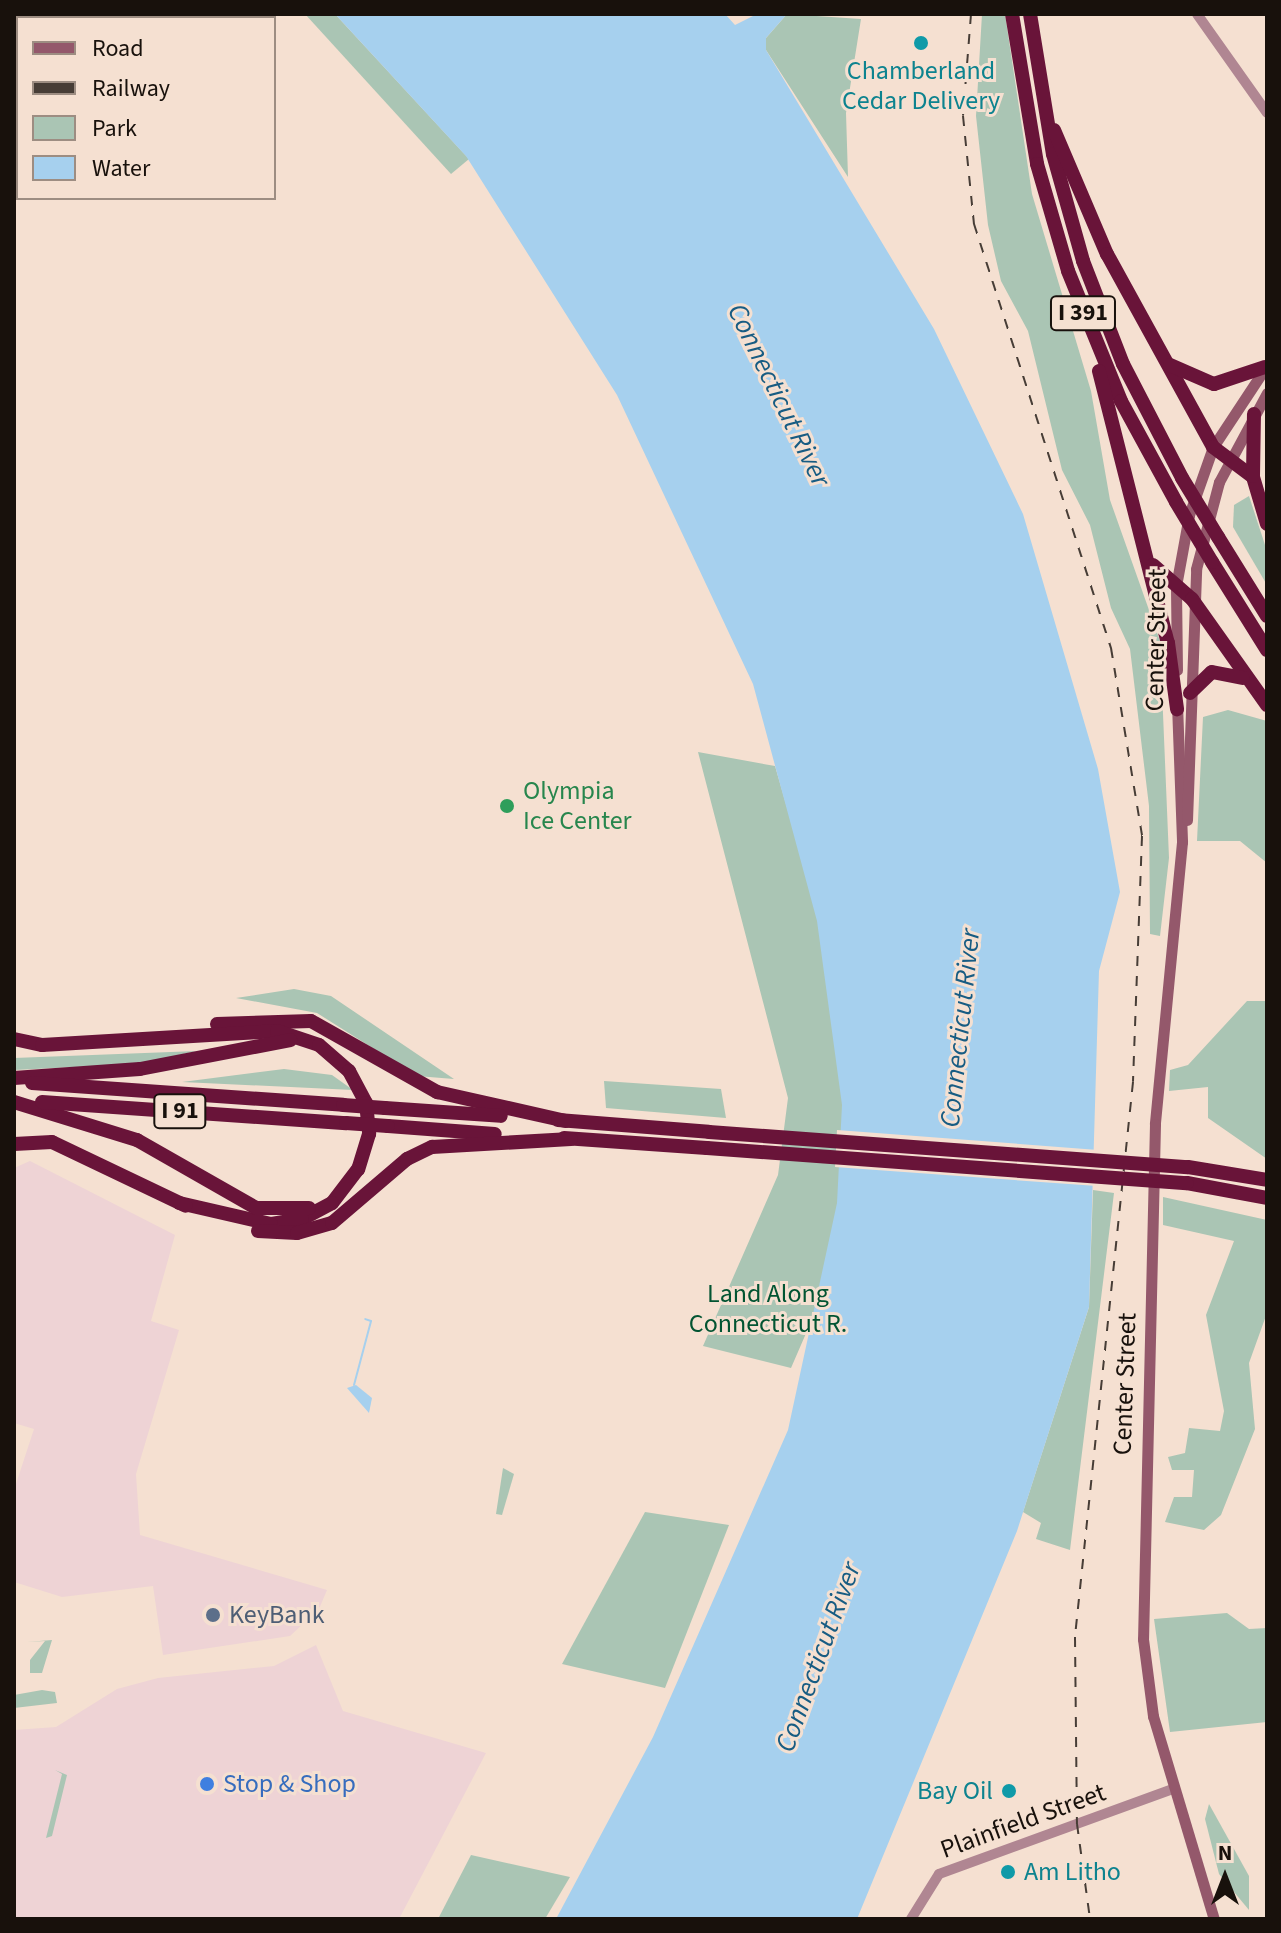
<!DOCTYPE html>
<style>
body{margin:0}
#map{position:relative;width:1281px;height:1933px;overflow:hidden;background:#f5e0d1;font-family:"Source Sans 3",sans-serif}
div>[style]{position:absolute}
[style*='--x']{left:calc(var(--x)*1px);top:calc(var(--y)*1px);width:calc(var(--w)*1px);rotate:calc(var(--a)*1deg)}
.commercial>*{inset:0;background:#eed3d5}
.green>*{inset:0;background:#aac5b4}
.water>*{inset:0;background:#a6d0ee}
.pier>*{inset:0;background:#f5e0d1}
.stream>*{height:2px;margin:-1px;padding:0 1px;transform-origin:1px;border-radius:1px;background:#a6d0ee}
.tertiary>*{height:10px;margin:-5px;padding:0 5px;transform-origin:5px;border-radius:5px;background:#b08692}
.secondary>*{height:11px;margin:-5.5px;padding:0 5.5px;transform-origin:5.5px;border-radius:5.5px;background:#94586b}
.motorway>*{height:14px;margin:-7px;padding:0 7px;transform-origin:7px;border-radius:7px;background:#691439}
.rail>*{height:2px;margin-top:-1px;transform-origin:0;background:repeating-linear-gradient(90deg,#473d36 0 10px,transparent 0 20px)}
.motorway-bridge>*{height:14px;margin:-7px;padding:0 7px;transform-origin:7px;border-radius:7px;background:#691439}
.dots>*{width:22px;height:22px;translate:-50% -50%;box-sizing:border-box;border:4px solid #f5e0d1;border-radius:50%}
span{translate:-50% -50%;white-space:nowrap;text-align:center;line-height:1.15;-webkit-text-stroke:6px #f5e0d1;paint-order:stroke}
.shield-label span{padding:2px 6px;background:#f5e0d1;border:2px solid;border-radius:6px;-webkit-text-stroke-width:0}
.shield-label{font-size:24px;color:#18110c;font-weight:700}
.culture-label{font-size:26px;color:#0d838f}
.right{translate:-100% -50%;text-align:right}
.left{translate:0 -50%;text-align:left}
.street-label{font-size:26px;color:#18110c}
.leisure-label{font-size:26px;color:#27864d}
.park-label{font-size:26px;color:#025432}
.service-label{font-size:26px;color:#4e5e75}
.shop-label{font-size:26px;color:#366cbe}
.water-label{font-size:28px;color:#175c83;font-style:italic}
.frame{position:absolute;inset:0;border:16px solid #18110c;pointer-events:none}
.legend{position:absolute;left:16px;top:16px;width:260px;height:184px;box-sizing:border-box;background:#f5e0d1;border:2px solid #9d8d82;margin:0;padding:10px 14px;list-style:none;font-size:24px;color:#18110c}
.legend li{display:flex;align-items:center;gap:16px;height:40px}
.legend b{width:40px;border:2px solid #9d8d82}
.north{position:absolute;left:1185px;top:1837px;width:80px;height:80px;-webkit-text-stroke:6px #f5e0d1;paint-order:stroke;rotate:0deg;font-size:22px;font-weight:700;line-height:32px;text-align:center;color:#18110c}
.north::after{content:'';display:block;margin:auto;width:28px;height:36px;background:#18110c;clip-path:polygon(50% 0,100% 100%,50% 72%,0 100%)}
</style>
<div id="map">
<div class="commercial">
<div style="clip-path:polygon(30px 1161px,175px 1235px,151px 1321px,179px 1330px,136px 1474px,140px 1535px,327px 1590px,319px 1609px,290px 1636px,163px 1655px,153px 1586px,62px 1597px,14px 1582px,14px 1490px,34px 1429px,14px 1423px,14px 1168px)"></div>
<div style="clip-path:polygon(316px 1645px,343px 1711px,486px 1753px,399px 1919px,14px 1919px,14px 1730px,56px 1727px,117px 1689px,158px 1678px,274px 1666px)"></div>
</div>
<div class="green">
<div style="clip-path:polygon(305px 14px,335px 14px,469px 159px,451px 174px)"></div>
<div style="clip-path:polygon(787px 14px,861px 19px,846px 113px,848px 177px,766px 50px,766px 38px)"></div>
<div style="clip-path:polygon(982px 14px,1005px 14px,1032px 194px,1091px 391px,1110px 500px,1160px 641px,1169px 858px,1160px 936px,1150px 934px,1149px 806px,1130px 649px,1111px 608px,1090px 525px,1062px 470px,1028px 331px,1001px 281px,988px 225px,976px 116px)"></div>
<div style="clip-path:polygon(1249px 496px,1267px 551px,1267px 585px,1233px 527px,1234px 505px)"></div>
<div style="clip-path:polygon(1228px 710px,1267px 721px,1267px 863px,1240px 841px,1197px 841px,1203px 717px)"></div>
<div style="clip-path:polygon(698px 752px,775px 766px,867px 1084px,817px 1308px,791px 1368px,703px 1346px,778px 1175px,788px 1098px)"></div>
<div style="clip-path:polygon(294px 989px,331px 996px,454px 1079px,417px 1076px,317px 1013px,236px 998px)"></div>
<div style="clip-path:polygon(1247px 1001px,1267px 1001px,1267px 1159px,1208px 1118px,1208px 1087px,1169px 1091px,1170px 1070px,1188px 1065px)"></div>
<div style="clip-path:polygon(197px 1051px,138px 1064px,14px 1070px,14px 1058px)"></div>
<div style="clip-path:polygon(284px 1069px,332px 1075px,353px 1090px,182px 1082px)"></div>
<div style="clip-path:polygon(604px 1081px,721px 1089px,726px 1118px,606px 1108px)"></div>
<div style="clip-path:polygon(1093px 1190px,1114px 1193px,1070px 1550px,1036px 1539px,1041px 1523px,1023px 1512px,1089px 1307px)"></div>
<div style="clip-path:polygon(1163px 1197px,1267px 1220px,1267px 1313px,1249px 1363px,1255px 1429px,1221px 1515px,1204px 1530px,1165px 1522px,1174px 1497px,1192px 1497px,1194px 1470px,1172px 1470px,1168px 1457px,1185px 1453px,1189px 1428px,1220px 1431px,1224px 1411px,1206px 1315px,1234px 1241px,1163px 1225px)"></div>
<div style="clip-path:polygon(503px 1468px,514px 1474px,502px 1515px,496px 1514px)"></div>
<div style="clip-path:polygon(645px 1512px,729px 1525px,665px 1688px,562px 1664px)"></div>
<div style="clip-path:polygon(1227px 1613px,1249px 1629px,1267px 1628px,1267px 1722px,1170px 1732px,1154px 1619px)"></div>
<div style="clip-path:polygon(52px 1640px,42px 1673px,30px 1673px,30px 1660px,45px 1641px,27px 1642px)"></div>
<div style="clip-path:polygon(42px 1690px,55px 1692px,57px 1703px,14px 1708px,14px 1695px)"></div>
<div style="clip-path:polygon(55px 1770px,67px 1775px,52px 1836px,46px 1838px,62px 1774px)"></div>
<div style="clip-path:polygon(1209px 1804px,1249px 1876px,1249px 1910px,1219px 1874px,1205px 1819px)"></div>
<div style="clip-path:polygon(471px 1855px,570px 1877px,545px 1919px,438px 1919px)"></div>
</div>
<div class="water">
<div style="clip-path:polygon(335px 14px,725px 14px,735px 25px,757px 14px,787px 14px,766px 38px,766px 50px,934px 329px,1023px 514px,1098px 769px,1120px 892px,1099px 971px,1089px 1307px,1017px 1531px,857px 1919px,556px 1919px,653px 1737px,788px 1430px,837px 1203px,842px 1105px,817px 921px,753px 684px,617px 395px,466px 156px)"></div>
<div style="clip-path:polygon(356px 1385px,372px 1398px,369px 1413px,347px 1388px)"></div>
</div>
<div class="pier">
<div style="clip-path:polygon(837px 1130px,1098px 1150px,1097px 1186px,835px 1167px)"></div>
</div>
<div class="stream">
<div style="--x:354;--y:1385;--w:66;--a:-75.1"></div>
<div style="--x:371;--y:1321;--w:6;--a:-162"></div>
</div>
<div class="tertiary">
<div style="--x:1197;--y:14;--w:121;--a:54.7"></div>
<div style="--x:911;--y:1919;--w:53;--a:-58.1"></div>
<div style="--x:939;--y:1874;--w:248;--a:-20"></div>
</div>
<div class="secondary">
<div style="--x:1177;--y:670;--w:84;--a:-90.7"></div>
<div style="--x:1176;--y:586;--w:72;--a:-79.6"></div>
<div style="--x:1189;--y:515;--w:72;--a:-70.6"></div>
<div style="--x:1213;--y:447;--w:98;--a:-56.6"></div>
<div style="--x:1177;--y:704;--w:138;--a:87.9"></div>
<div style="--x:1182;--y:842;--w:283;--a:95.5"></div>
<div style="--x:1155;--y:1124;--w:515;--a:91.33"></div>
<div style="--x:1143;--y:1639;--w:78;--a:82.6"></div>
<div style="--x:1153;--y:1716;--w:212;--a:73.3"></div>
<div style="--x:1187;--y:820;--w:251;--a:-87.9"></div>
<div style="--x:1196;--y:569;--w:90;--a:-75.2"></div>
<div style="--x:1219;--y:482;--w:101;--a:-61.7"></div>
</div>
<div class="motorway">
<div style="--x:1012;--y:14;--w:152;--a:80.5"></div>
<div style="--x:1037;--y:164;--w:111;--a:73.8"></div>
<div style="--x:1068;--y:271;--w:140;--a:67.8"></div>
<div style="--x:1121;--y:401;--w:115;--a:61.4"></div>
<div style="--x:1030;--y:14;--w:142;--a:80.7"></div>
<div style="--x:1053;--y:154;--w:111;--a:74.3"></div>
<div style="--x:1083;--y:261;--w:110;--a:68.8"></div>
<div style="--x:1123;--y:364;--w:128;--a:62.6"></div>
<div style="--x:1054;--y:130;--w:135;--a:66.9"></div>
<div style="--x:1107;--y:254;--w:220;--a:61.2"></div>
<div style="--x:1213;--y:447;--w:50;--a:36.9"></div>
<div style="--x:1253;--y:477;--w:49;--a:73.4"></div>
<div style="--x:1170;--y:365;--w:48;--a:23.4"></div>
<div style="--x:1214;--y:384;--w:54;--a:-18.4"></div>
<div style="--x:1099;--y:371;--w:281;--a:75.8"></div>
<div style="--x:1168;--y:643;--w:67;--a:82.2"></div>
<div style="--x:1253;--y:476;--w:62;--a:-89.1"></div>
<div style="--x:1218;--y:537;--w:93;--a:58.2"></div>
<div style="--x:1212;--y:562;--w:104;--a:58"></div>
<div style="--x:1153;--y:565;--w:52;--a:41.1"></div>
<div style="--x:1192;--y:599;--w:130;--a:54.7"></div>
<div style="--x:1190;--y:693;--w:30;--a:-44"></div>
<div style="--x:1212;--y:672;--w:31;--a:11"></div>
<div style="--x:217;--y:1024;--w:94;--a:-1.8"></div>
<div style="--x:311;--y:1021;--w:145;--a:29.4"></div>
<div style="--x:437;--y:1092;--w:132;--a:12.7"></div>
<div style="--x:14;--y:1039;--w:29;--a:12"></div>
<div style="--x:42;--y:1045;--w:235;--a:-3.4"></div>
<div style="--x:277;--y:1031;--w:44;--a:18.4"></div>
<div style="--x:319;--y:1045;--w:40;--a:41"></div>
<div style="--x:349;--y:1071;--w:36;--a:62"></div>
<div style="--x:366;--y:1103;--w:31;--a:84"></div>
<div style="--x:369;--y:1134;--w:37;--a:107"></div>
<div style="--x:358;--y:1169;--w:43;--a:127.4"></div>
<div style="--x:332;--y:1203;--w:34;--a:152"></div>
<div style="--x:302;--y:1219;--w:31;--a:171"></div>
<div style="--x:271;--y:1224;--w:94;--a:-167.1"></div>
<div style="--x:14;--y:1078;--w:126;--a:-4.1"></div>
<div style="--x:140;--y:1069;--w:153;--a:-10.9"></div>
<div style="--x:32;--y:1083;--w:312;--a:4"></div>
<div style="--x:14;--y:1102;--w:129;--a:17.2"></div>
<div style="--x:137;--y:1140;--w:137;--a:29.7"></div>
<div style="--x:256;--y:1208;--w:53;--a:0"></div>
<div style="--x:42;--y:1102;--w:305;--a:4"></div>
<div style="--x:385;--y:1108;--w:116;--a:3.9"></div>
<div style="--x:558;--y:1120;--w:151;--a:4.5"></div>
<div style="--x:388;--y:1126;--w:107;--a:4.3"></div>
<div style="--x:564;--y:1138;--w:143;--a:4"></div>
<div style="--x:14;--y:1144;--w:38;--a:-3"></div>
<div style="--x:52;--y:1142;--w:148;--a:25.5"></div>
<div style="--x:1188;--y:1167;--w:80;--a:9.3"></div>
<div style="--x:1187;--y:1183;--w:81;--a:10.6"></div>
<div style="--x:258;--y:1231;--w:39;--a:3"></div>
<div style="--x:297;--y:1233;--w:36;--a:-16"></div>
<div style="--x:332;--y:1223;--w:99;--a:-40.5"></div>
<div style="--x:407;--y:1159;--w:28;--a:-26"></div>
<div style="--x:432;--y:1147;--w:139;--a:-3.3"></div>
</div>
<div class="rail">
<div style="--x:971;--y:14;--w:102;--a:94.5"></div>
<div style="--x:963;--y:116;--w:109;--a:84.2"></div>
<div style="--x:974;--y:224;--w:446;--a:72.1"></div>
<div style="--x:1111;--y:648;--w:191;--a:80.6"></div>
<div style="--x:1142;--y:836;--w:246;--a:92.1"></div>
<div style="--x:1133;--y:1082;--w:558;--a:95.97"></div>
<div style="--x:1075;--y:1637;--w:187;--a:89.4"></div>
<div style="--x:1077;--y:1824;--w:96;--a:82.2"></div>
</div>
<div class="motorway-bridge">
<div style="--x:1182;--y:478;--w:69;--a:58.6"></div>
<div style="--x:1176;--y:502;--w:70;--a:59"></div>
<div style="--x:343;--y:1105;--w:42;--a:4.1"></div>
<div style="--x:346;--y:1123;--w:42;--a:4.1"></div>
<div style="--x:709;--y:1132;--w:480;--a:4.2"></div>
<div style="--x:707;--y:1148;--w:481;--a:4.2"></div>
</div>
<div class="dots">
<div style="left:921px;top:43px;background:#0f9aa8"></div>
<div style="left:507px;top:806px;background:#2e9e5b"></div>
<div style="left:213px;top:1615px;background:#5c6f8a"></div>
<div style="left:207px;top:1784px;background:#3f7fe0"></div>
<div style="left:1009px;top:1791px;background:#0f9aa8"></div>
<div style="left:1008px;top:1872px;background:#0f9aa8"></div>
</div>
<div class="shield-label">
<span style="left:1083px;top:313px">I 391</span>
<span style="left:180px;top:1111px">I 91</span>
</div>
<div class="culture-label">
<span style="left:921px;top:86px">Chamberland<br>Cedar Delivery</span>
<span class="right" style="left:993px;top:1791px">Bay Oil</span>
<span class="left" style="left:1024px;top:1872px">Am Litho</span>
</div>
<div class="street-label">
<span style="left:1156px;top:640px;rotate:-89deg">Center Street</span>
<span style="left:1125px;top:1384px;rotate:-88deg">Center Street</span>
<span style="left:1023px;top:1821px;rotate:-20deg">Plainfield Street</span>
</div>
<div class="leisure-label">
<span class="left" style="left:523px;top:806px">Olympia<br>Ice Center</span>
</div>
<div class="park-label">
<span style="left:768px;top:1309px">Land Along<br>Connecticut R.</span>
</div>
<div class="service-label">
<span class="left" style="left:229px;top:1615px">KeyBank</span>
</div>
<div class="shop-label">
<span class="left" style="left:223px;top:1784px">Stop &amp; Shop</span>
</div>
<div class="water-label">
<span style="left:779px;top:395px;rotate:64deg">Connecticut River</span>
<span style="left:960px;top:1028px;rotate:-84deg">Connecticut River</span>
<span style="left:818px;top:1657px;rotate:-70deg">Connecticut River</span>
</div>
<div class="frame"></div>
<ul class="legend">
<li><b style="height:10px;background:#94586b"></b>Road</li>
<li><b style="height:10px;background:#473d36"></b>Railway</li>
<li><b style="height:22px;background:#aac5b4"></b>Park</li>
<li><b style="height:22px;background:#a6d0ee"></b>Water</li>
</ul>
<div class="north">N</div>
</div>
